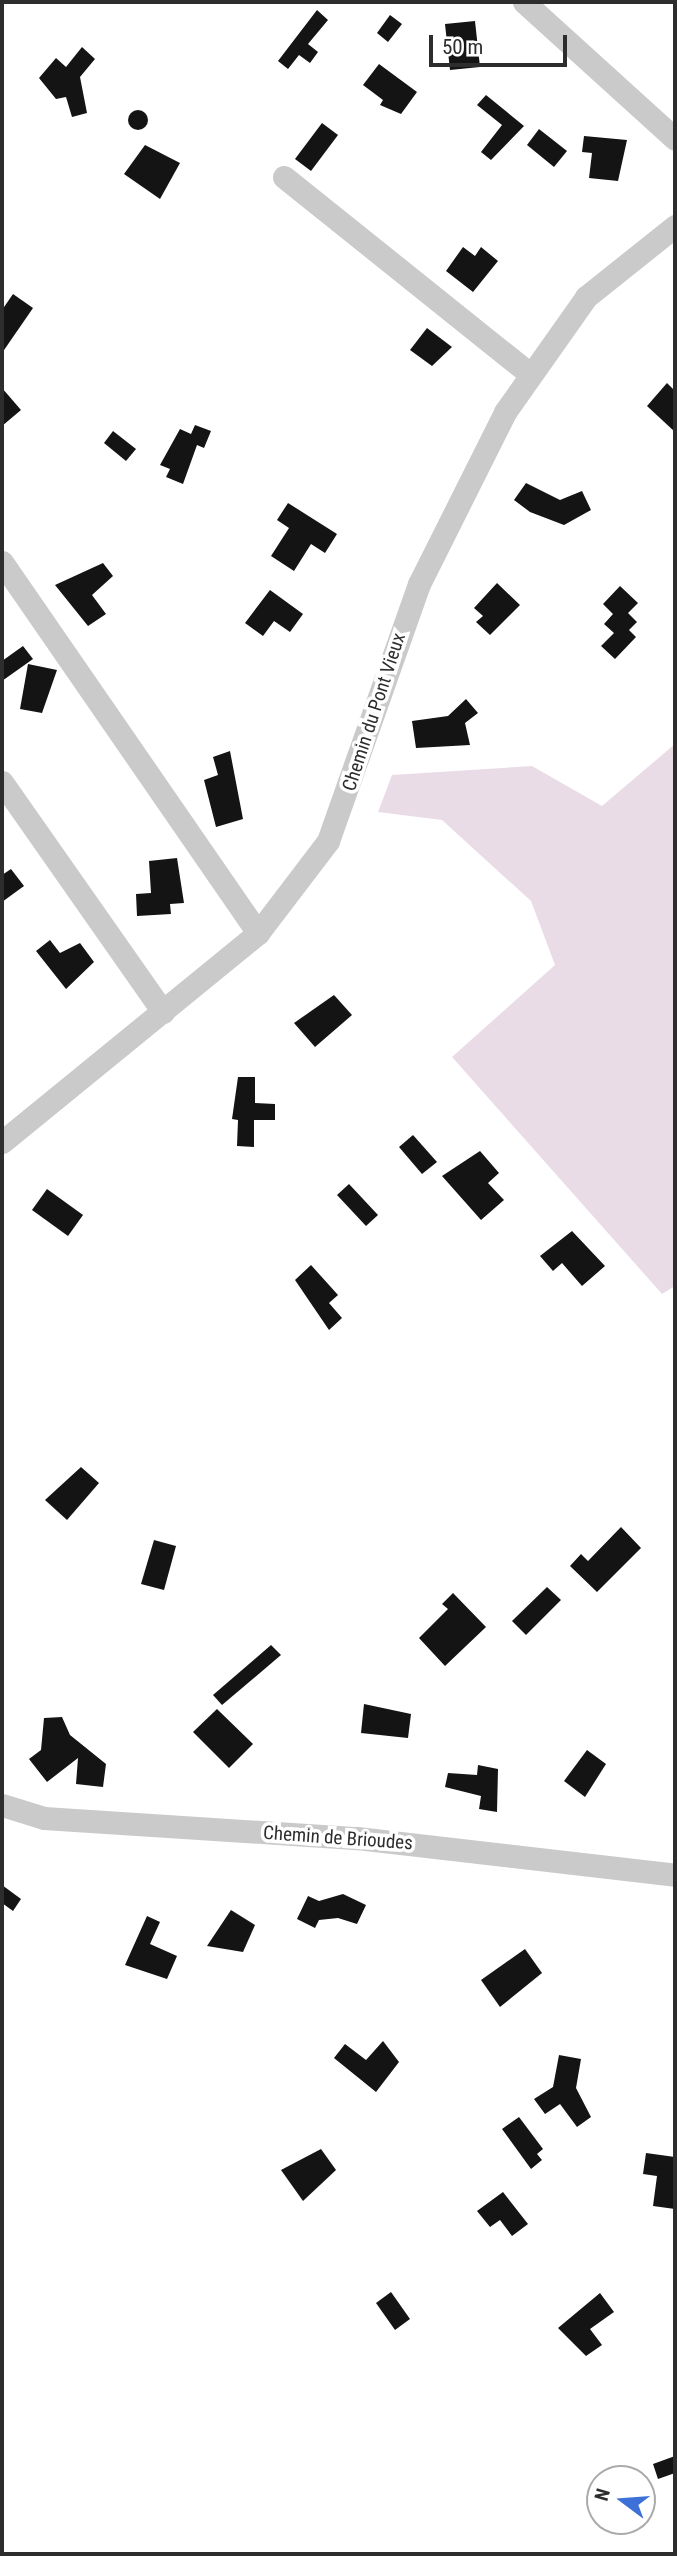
<!DOCTYPE html>
<style>
body{margin:0}
#map{position:relative;width:677px;height:2556px;overflow:hidden;background:#fff;font-family:"Roboto Condensed",sans-serif}
div>[style]{position:absolute}
[style*='--x']{left:calc(var(--x)*1px);top:calc(var(--y)*1px);width:calc(var(--w)*1px);rotate:calc(var(--a)*1deg)}
.green>*{inset:0;background:#eadce7}
.building>*{inset:0;background:#141414}
.round{border-radius:50%}
.minor>*{height:23px;margin:-11.5px;padding:0 11.5px;transform-origin:11.5px;border-radius:11.5px;background:#cacaca}
span{translate:-50% -50%;white-space:nowrap;text-align:center;line-height:1.15;-webkit-text-stroke:7px #fff;paint-order:stroke}
.street-label{font-size:19px;color:#2d2d2d}
.frame{position:absolute;inset:0;border:4px solid #2d2d2d;pointer-events:none}
.north{position:absolute;left:586px;top:2465px;width:70px;height:70px;box-sizing:border-box;background:#fff;border:2px solid #ababab;border-radius:50%;rotate:286deg;font-size:19px;font-weight:700;line-height:28px;text-align:center;color:#2d2d2d}
.north::after{content:'';display:block;margin:auto;width:24px;height:32px;background:#3d71d7;clip-path:polygon(50% 0,100% 100%,50% 72%,0 100%)}
.scale{position:absolute;left:429px;top:35px;width:138px;height:32px;box-sizing:border-box;border:4px solid #2d2d2d;border-top:0;padding-left:9px;font-size:21px;line-height:24px;white-space:nowrap;color:#2d2d2d;-webkit-text-stroke:5px #fff;paint-order:stroke}
</style>
<div id="map">
<div class="green">
<div style="clip-path:polygon(675px 744px,675px 1286px,662px 1294px,452px 1057px,555px 965px,531px 901px,442px 820px,378px 812px,392px 775px,532px 766px,602px 806px)"></div>
</div>
<div class="building">
<div style="clip-path:polygon(317px 10px,328px 20px,308px 44px,318px 52px,310px 63px,299px 55px,288px 69px,278px 61px)"></div>
<div style="clip-path:polygon(390px 15px,402px 24px,388px 42px,377px 33px)"></div>
<div style="clip-path:polygon(475px 21px,480px 67px,450px 70px,445px 24px)"></div>
<div style="clip-path:polygon(82px 47px,95px 59px,80px 77px,87px 113px,72px 117px,66px 97px,56px 99px,39px 78px,56px 58px,66px 67px)"></div>
<div style="clip-path:polygon(379px 64px,417px 92px,401px 114px,380px 105px,383px 100px,363px 85px)"></div>
<div style="clip-path:polygon(486px 95px,524px 126px,491px 160px,481px 152px,502px 125px,477px 105px)"></div>
<div class="round" style="left:128px;top:110px;width:20px;height:20px"></div>
<div style="clip-path:polygon(322px 123px,338px 135px,311px 171px,295px 159px)"></div>
<div style="clip-path:polygon(539px 129px,567px 151px,554px 167px,527px 145px)"></div>
<div style="clip-path:polygon(584px 136px,627px 140px,618px 181px,589px 178px,592px 153px,582px 152px)"></div>
<div style="clip-path:polygon(145px 145px,180px 163px,160px 199px,124px 174px)"></div>
<div style="clip-path:polygon(463px 247px,475px 256px,481px 247px,498px 261px,473px 292px,446px 271px)"></div>
<div style="clip-path:polygon(13px 294px,33px 308px,2px 353px,2px 310px)"></div>
<div style="clip-path:polygon(427px 328px,452px 347px,432px 366px,410px 350px)"></div>
<div style="clip-path:polygon(667px 383px,675px 391px,675px 432px,647px 406px)"></div>
<div style="clip-path:polygon(2px 388px,21px 410px,2px 426px)"></div>
<div style="clip-path:polygon(195px 425px,211px 431px,204px 448px,197px 445px,183px 484px,166px 477px,170px 469px,160px 465px,180px 429px,191px 434px)"></div>
<div style="clip-path:polygon(113px 431px,136px 449px,126px 461px,104px 443px)"></div>
<div style="clip-path:polygon(526px 483px,560px 500px,582px 491px,591px 510px,564px 525px,530px 512px,514px 500px)"></div>
<div style="clip-path:polygon(288px 503px,337px 534px,325px 553px,311px 544px,294px 571px,271px 556px,289px 528px,277px 520px)"></div>
<div style="clip-path:polygon(103px 563px,113px 576px,92px 595px,106px 614px,88px 626px,55px 585px)"></div>
<div style="clip-path:polygon(497px 583px,520px 605px,490px 635px,476px 622px,483px 616px,474px 608px)"></div>
<div style="clip-path:polygon(620px 586px,638px 603px,628px 613px,637px 622px,629px 630px,636px 637px,615px 659px,601px 646px,614px 633px,604px 624px,613px 614px,603px 604px)"></div>
<div style="clip-path:polygon(270px 590px,303px 614px,290px 632px,274px 621px,263px 636px,245px 623px)"></div>
<div style="clip-path:polygon(23px 646px,33px 659px,2px 681px,2px 661px)"></div>
<div style="clip-path:polygon(28px 664px,57px 670px,42px 713px,20px 709px)"></div>
<div style="clip-path:polygon(466px 699px,478px 713px,465px 723px,470px 745px,416px 748px,412px 721px,448px 716px)"></div>
<div style="clip-path:polygon(230px 751px,243px 819px,216px 827px,204px 780px,218px 775px,213px 757px)"></div>
<div style="clip-path:polygon(177px 858px,184px 903px,170px 904px,171px 914px,137px 916px,136px 894px,151px 893px,149px 861px)"></div>
<div style="clip-path:polygon(11px 869px,24px 886px,2px 902px,2px 875px)"></div>
<div style="clip-path:polygon(50px 940px,60px 953px,80px 943px,94px 962px,66px 989px,36px 951px)"></div>
<div style="clip-path:polygon(334px 995px,352px 1015px,315px 1047px,294px 1023px)"></div>
<div style="clip-path:polygon(238px 1077px,255px 1077px,255px 1103px,275px 1104px,275px 1120px,254px 1120px,254px 1147px,237px 1146px,238px 1120px,232px 1119px)"></div>
<div style="clip-path:polygon(413px 1135px,437px 1162px,422px 1174px,399px 1147px)"></div>
<div style="clip-path:polygon(480px 1151px,499px 1173px,488px 1183px,504px 1200px,481px 1220px,442px 1176px)"></div>
<div style="clip-path:polygon(349px 1184px,378px 1215px,366px 1226px,337px 1195px)"></div>
<div style="clip-path:polygon(47px 1189px,83px 1215px,68px 1236px,32px 1210px)"></div>
<div style="clip-path:polygon(572px 1231px,605px 1266px,582px 1286px,562px 1263px,553px 1271px,540px 1256px)"></div>
<div style="clip-path:polygon(311px 1265px,338px 1295px,329px 1303px,342px 1318px,329px 1330px,295px 1280px)"></div>
<div style="clip-path:polygon(81px 1467px,99px 1483px,67px 1520px,45px 1500px)"></div>
<div style="clip-path:polygon(621px 1527px,641px 1548px,597px 1592px,570px 1566px,581px 1554px,588px 1561px)"></div>
<div style="clip-path:polygon(154px 1540px,176px 1546px,164px 1590px,141px 1584px)"></div>
<div style="clip-path:polygon(547px 1587px,561px 1600px,526px 1635px,512px 1621px)"></div>
<div style="clip-path:polygon(453px 1593px,486px 1627px,445px 1666px,419px 1638px,448px 1609px,442px 1604px)"></div>
<div style="clip-path:polygon(271px 1645px,281px 1655px,222px 1705px,213px 1695px)"></div>
<div style="clip-path:polygon(364px 1704px,411px 1714px,408px 1738px,361px 1733px)"></div>
<div style="clip-path:polygon(217px 1709px,253px 1744px,229px 1768px,193px 1732px)"></div>
<div style="clip-path:polygon(62px 1717px,70px 1735px,106px 1764px,103px 1787px,76px 1784px,78px 1758px,47px 1782px,29px 1759px,41px 1750px,44px 1718px)"></div>
<div style="clip-path:polygon(587px 1750px,606px 1764px,585px 1797px,564px 1781px)"></div>
<div style="clip-path:polygon(478px 1765px,498px 1769px,497px 1812px,479px 1809px,481px 1796px,445px 1787px,448px 1773px,477px 1775px)"></div>
<div style="clip-path:polygon(2px 1885px,21px 1899px,13px 1911px,2px 1903px)"></div>
<div style="clip-path:polygon(343px 1894px,366px 1905px,357px 1924px,338px 1918px,319px 1920px,315px 1928px,297px 1919px,308px 1896px,319px 1901px)"></div>
<div style="clip-path:polygon(231px 1910px,255px 1925px,243px 1952px,207px 1946px)"></div>
<div style="clip-path:polygon(147px 1916px,160px 1922px,150px 1944px,177px 1956px,167px 1979px,125px 1965px)"></div>
<div style="clip-path:polygon(525px 1949px,542px 1973px,500px 2007px,481px 1980px)"></div>
<div style="clip-path:polygon(383px 2041px,399px 2062px,376px 2092px,334px 2058px,345px 2044px,366px 2060px)"></div>
<div style="clip-path:polygon(559px 2055px,581px 2059px,576px 2088px,591px 2117px,577px 2127px,560px 2104px,545px 2114px,534px 2099px,553px 2087px)"></div>
<div style="clip-path:polygon(519px 2117px,543px 2149px,537px 2154px,542px 2160px,531px 2169px,502px 2129px)"></div>
<div style="clip-path:polygon(321px 2149px,336px 2170px,303px 2201px,281px 2170px)"></div>
<div style="clip-path:polygon(646px 2153px,675px 2157px,675px 2209px,653px 2206px,657px 2176px,643px 2174px)"></div>
<div style="clip-path:polygon(503px 2192px,528px 2224px,512px 2236px,500px 2220px,490px 2227px,477px 2211px)"></div>
<div style="clip-path:polygon(391px 2292px,410px 2319px,395px 2330px,376px 2303px)"></div>
<div style="clip-path:polygon(600px 2293px,614px 2312px,590px 2329px,602px 2345px,586px 2356px,558px 2328px)"></div>
<div style="clip-path:polygon(675px 2456px,675px 2473px,658px 2479px,653px 2464px)"></div>
</div>
<div class="minor">
<div style="--x:524;--y:2;--w:204;--a:42.2"></div>
<div style="--x:284;--y:177;--w:314;--a:38.7"></div>
<div style="--x:2;--y:562;--w:451;--a:55.4"></div>
<div style="--x:2;--y:782;--w:281;--a:55"></div>
<div style="--x:2;--y:1142;--w:330;--a:-39.2"></div>
<div style="--x:258;--y:933;--w:116;--a:-52.7"></div>
<div style="--x:328;--y:841;--w:273;--a:-70.5"></div>
<div style="--x:419;--y:584;--w:192;--a:-63.4"></div>
<div style="--x:505;--y:412;--w:141;--a:-54.8"></div>
<div style="--x:586;--y:297;--w:114;--a:-38.6"></div>
<div style="--x:2;--y:1805;--w:44;--a:17.2"></div>
<div style="--x:44;--y:1818;--w:314;--a:3.7"></div>
<div style="--x:357;--y:1838;--w:320;--a:6.6"></div>
</div>
<div class="street-label">
<span style="left:374px;top:712px;rotate:-72deg">Chemin du Pont Vieux</span>
<span style="left:338px;top:1838px;rotate:4deg">Chemin de Brioudes</span>
</div>
<div class="frame"></div>
<div class="north">N</div>
<div class="scale">50 m</div>
</div>
